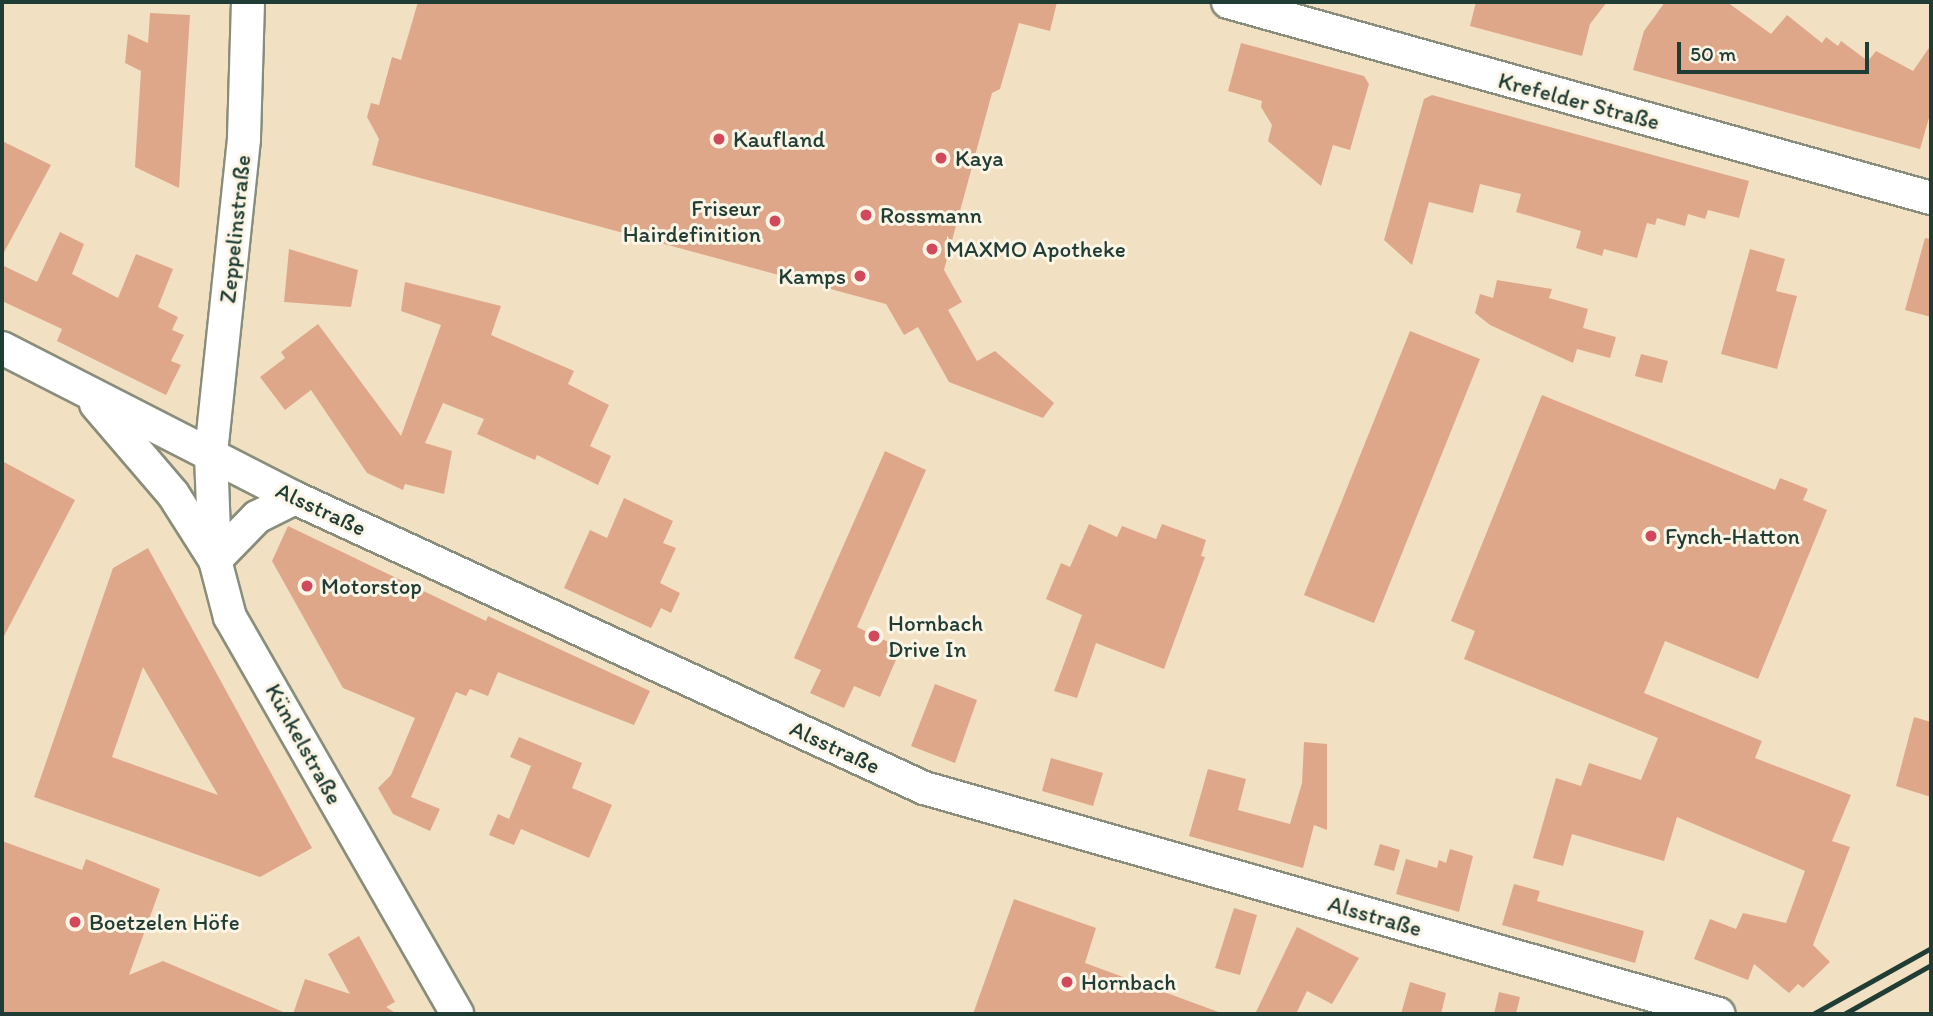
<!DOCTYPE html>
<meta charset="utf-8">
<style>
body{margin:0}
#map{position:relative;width:1933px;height:1016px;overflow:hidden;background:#f2e0c2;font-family:Itim,sans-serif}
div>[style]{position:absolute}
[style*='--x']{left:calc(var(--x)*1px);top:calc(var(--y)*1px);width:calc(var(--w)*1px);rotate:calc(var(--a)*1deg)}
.building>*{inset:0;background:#dfa78a}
.roads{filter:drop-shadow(2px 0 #888e7b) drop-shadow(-2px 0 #888e7b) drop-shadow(0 2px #888e7b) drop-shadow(0 -2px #888e7b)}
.secondary>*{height:32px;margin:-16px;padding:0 16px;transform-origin:16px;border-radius:16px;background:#fff}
.rail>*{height:5px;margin:-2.5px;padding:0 2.5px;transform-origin:2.5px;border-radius:2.5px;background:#1f3d34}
.dots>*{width:19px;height:19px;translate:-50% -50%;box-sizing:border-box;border:4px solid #fcf5e5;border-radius:50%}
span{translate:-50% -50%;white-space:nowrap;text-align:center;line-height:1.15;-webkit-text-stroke:6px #fcf5e5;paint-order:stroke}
.street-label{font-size:23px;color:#1f3d34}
.poi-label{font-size:23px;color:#1f3d34}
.left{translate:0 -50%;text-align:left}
.right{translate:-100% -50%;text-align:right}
.frame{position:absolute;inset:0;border:4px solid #1f3d34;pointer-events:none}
.scale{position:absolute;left:1677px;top:42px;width:192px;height:32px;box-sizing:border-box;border:4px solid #1f3d34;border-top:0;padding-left:9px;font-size:21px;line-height:24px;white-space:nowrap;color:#1f3d34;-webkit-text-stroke:5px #fcf5e5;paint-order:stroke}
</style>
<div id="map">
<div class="building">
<div style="clip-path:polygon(418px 2px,1057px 2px,1050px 31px,1019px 23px,1000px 89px,992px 93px,944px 270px,962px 302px,948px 310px,977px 361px,995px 351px,1054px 403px,1043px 418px,949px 382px,918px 327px,904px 335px,886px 304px,372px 165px,379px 139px,367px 117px,371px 103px,379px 105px,392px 57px,401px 60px)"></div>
<div style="clip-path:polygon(1476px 2px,1607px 2px,1590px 24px,1582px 56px,1470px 26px)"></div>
<div style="clip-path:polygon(1665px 2px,1727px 2px,1771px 34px,1787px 15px,1822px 43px,1826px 37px,1838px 46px,1841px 41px,1868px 61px,1876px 51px,1913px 71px,1931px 45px,1931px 111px,1920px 149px,1633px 70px,1644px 31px)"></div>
<div style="clip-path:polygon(150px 13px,190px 15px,179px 188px,135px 167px,141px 71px,125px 63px,128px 34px,148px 43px)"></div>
<div style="clip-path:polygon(1241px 43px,1364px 76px,1369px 84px,1350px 150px,1333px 145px,1321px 186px,1268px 141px,1272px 125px,1261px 107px,1262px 101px,1228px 91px)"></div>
<div style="clip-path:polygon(1432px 95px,1749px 181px,1739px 218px,1708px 210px,1705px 219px,1688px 214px,1685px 226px,1657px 218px,1655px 225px,1647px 223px,1637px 258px,1604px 249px,1602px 256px,1576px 248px,1581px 231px,1516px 212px,1521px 194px,1480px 184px,1473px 213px,1429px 202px,1412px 265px,1384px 240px,1424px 99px)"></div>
<div style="clip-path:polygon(2px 141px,51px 165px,2px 256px)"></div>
<div style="clip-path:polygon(60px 232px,84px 244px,72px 274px,118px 298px,136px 254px,173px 269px,158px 307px,178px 317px,172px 330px,184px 335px,171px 361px,181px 365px,166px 395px,57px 341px,62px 329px,2px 301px,2px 265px,37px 282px)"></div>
<div style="clip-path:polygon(1925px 238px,1931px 239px,1931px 317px,1905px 310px)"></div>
<div style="clip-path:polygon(289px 249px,358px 270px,351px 307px,284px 302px)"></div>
<div style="clip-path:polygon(1750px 249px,1785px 259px,1776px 291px,1797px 296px,1777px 369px,1721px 354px)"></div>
<div style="clip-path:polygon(1497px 280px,1552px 289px,1549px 298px,1588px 309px,1583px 328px,1616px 337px,1610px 358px,1577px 349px,1573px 363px,1490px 325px,1475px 313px,1480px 294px,1493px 298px)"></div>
<div style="clip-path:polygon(405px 282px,501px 306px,491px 335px,574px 371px,568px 384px,609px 405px,590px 446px,611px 456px,598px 485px,537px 455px,535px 460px,477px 434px,484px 419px,443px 403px,425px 443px,452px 451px,444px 494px,405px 484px,403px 490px,367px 473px,311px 390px,285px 410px,260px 377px,285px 358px,281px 352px,318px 324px,401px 436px,441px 325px,401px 311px)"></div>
<div style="clip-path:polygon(1410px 331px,1480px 359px,1374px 623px,1304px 595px)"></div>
<div style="clip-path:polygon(1641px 354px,1668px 361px,1662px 383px,1635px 376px)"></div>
<div style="clip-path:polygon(1542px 395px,1775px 490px,1780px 478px,1808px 489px,1803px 500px,1827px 510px,1758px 679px,1665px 641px,1644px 693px,1762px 741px,1755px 758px,1851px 795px,1832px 841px,1850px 847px,1813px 945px,1830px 962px,1803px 988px,1798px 984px,1789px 993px,1754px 964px,1748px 980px,1694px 959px,1710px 919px,1736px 929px,1743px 913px,1786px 923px,1805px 871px,1677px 817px,1664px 861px,1572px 834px,1563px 866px,1533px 858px,1556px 778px,1581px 786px,1589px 763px,1641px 780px,1658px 738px,1464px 659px,1475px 631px,1451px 621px)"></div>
<div style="clip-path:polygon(885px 451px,926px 470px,857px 627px,901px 648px,880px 697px,854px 686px,844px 708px,810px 693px,821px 670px,794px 658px)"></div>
<div style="clip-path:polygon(2px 461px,75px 500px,2px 640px)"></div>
<div style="clip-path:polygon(624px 498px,673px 521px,663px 543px,676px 548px,660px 583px,680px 593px,671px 613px,661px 608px,651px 628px,564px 588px,590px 530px,607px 538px)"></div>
<div style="clip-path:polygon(1089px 524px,1117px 537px,1122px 526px,1156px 539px,1162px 524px,1206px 540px,1201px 556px,1205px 557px,1164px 669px,1096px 643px,1077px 698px,1054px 691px,1082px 615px,1046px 599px,1061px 563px,1070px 567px)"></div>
<div style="clip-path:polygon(288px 526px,486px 621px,488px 616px,650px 691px,634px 725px,498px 672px,488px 696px,470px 689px,466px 696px,456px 692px,411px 797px,440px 809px,430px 831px,393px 814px,378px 788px,391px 775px,415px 718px,343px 688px,272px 561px)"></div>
<div style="clip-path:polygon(evenodd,148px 548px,312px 848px,260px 877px,34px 797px,113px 568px,148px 548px,143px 667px,218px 795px,112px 757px,143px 667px)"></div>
<div style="clip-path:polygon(935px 684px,977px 700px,955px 763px,911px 746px)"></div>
<div style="clip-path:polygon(1914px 717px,1931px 722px,1931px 797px,1896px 786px)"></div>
<div style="clip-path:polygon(519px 737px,582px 763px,572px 788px,612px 805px,589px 858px,521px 829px,514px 845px,489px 835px,498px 814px,509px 819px,531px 766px,510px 757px)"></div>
<div style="clip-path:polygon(1304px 742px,1327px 744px,1327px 830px,1314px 825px,1303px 868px,1189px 836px,1208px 769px,1246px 779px,1238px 810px,1290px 824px,1302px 783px)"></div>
<div style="clip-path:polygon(1051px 758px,1103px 773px,1093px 806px,1042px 791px)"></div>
<div style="clip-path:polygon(2px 841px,82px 870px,86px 859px,160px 889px,129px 975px,163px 961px,288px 1014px,2px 1014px)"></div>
<div style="clip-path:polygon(1380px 844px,1400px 850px,1394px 871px,1374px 865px)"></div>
<div style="clip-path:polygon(1450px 849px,1473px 856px,1459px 912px,1396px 894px,1406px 859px,1437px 868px,1439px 860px,1446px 863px)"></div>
<div style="clip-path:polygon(1514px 884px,1540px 891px,1537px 901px,1644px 931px,1635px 963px,1502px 925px)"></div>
<div style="clip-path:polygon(1014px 899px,1096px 928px,1085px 963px,1224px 1014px,973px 1014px)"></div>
<div style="clip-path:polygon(1234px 908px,1257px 915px,1240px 975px,1215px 968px)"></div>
<div style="clip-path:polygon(1297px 927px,1359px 958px,1332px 1004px,1307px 991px,1296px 1014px,1255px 1014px)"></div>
<div style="clip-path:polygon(359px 936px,395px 1002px,386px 1007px,397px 1014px,293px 1014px,305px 979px,350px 994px,328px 954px)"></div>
<div style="clip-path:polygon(1410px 982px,1446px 993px,1441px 1014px,1401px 1014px)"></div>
<div style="clip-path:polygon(1499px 992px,1520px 997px,1516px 1014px,1494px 1014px)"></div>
</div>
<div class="roads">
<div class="secondary">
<div style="--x:248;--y:2;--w:137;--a:91.7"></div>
<div style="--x:244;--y:139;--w:318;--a:96"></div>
<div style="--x:211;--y:455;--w:105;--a:87.8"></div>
<div style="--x:215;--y:560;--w:59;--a:75.3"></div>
<div style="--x:230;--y:617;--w:457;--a:60.2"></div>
<div style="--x:1228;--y:2;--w:730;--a:15.58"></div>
<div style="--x:2;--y:348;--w:329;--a:27.1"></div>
<div style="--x:295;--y:498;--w:693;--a:24.75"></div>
<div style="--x:924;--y:788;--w:826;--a:15.87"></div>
<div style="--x:96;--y:404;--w:118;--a:49.5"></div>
<div style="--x:173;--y:494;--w:78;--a:57.5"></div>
<div style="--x:215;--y:560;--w:60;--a:-45.7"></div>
<div style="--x:257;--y:517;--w:42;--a:-26.6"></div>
</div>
</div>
<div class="rail">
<div style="--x:1813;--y:1014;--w:135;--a:-29.2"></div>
<div style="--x:1844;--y:1014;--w:100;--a:-29.4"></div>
</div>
<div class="dots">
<div style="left:719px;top:139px;background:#d1495b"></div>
<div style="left:941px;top:158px;background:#d1495b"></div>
<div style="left:866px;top:215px;background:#d1495b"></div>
<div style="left:775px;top:221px;background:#d1495b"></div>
<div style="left:932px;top:249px;background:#d1495b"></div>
<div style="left:860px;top:276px;background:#d1495b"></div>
<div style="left:1651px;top:536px;background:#d1495b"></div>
<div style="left:307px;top:586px;background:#d1495b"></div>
<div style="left:874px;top:636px;background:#d1495b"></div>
<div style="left:75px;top:922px;background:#d1495b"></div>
<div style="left:1067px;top:982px;background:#d1495b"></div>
</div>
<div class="street-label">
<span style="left:1579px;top:101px;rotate:15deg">Krefelder Straße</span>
<span style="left:235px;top:229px;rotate:-84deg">Zeppelinstraße</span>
<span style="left:321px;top:509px;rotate:25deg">Alsstraße</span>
<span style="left:304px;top:744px;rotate:61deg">Künkelstraße</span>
<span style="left:835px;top:747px;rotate:25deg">Alsstraße</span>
<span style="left:1375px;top:916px;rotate:16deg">Alsstraße</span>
</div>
<div class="poi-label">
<span class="left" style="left:733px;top:139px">Kaufland</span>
<span class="left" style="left:955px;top:158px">Kaya</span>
<span class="right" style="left:761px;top:221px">Friseur<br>Hairdefinition</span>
<span class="left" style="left:880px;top:215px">Rossmann</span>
<span class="left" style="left:946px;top:249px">MAXMO Apotheke</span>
<span class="right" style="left:846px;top:276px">Kamps</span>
<span class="left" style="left:1665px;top:536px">Fynch-Hatton</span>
<span class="left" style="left:321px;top:586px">Motorstop</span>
<span class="left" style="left:888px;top:636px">Hornbach<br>Drive In</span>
<span class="left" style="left:89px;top:922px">Boetzelen Höfe</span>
<span class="left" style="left:1081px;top:982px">Hornbach</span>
</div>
<div class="frame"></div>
<div class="scale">50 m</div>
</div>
